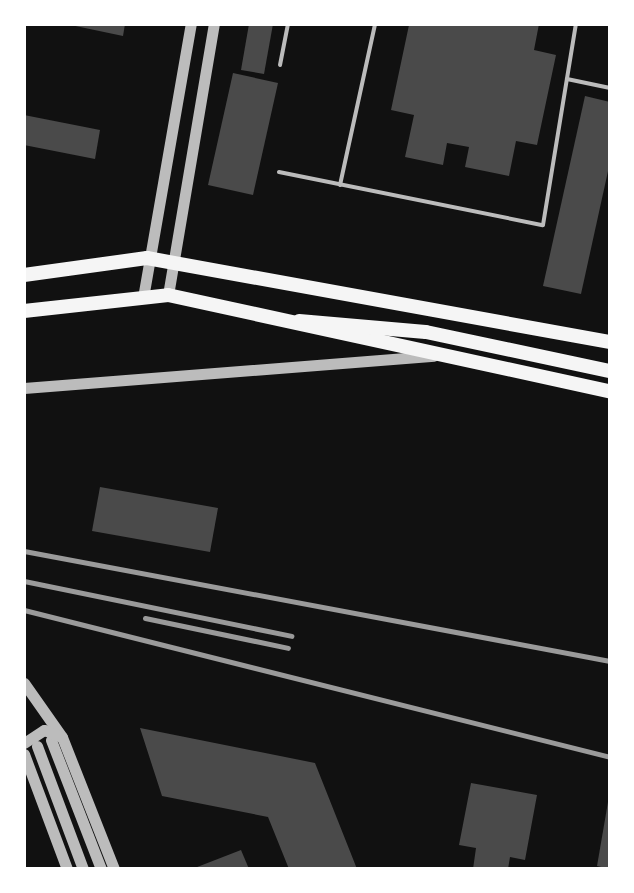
<!DOCTYPE html>
<style>
body{margin:0}
#map{position:relative;width:634px;height:893px;overflow:hidden;background:#111;font-family:"Crimson Pro",serif}
div>[style]{position:absolute}
[style*='--x']{left:calc(var(--x)*1px);top:calc(var(--y)*1px);width:calc(var(--w)*1px);rotate:calc(var(--a)*1deg)}
.building>*{inset:0;background:#4a4a4a}
.service>*{height:4px;margin:-2px;padding:0 2px;transform-origin:2px;border-radius:2px;background:#bcbcbc}
.tertiary>*{height:11px;margin:-5.5px;padding:0 5.5px;transform-origin:5.5px;border-radius:5.5px;background:#bcbcbc}
.primary>*{height:14px;margin:-7px;padding:0 7px;transform-origin:7px;border-radius:7px;background:#f5f5f5}
.trunk>*{height:14px;margin:-7px;padding:0 7px;transform-origin:7px;border-radius:7px;background:#f5f5f5}
.rail>*{height:5px;margin:-2.5px;padding:0 2.5px;transform-origin:2.5px;border-radius:2.5px;background:#9a9a9a}
span{translate:-50% -50%;white-space:nowrap;text-align:center;line-height:1.15;-webkit-text-stroke:8px #fff;paint-order:stroke}
.frame{position:absolute;inset:0;border:26px solid #fff;pointer-events:none}
</style>
<div id="map">
<div class="building">
<div style="clip-path:polygon(66px 24px,125px 24px,123px 36px)"></div>
<div style="clip-path:polygon(249px 24px,273px 24px,264px 74px,241px 70px)"></div>
<div style="clip-path:polygon(433px 24px,539px 24px,534px 50px,556px 55px,537px 145px,516px 141px,509px 176px,465px 167px,469px 147px,447px 143px,443px 165px,405px 157px,414px 115px,391px 110px,409px 25px)"></div>
<div style="clip-path:polygon(233px 73px,278px 83px,253px 195px,208px 185px)"></div>
<div style="clip-path:polygon(585px 96px,610px 102px,610px 162px,581px 294px,543px 286px)"></div>
<div style="clip-path:polygon(24px 115px,100px 130px,95px 159px,24px 145px)"></div>
<div style="clip-path:polygon(100px 487px,218px 508px,210px 552px,92px 531px)"></div>
<div style="clip-path:polygon(140px 728px,315px 763px,357px 869px,289px 869px,268px 817px,162px 796px)"></div>
<div style="clip-path:polygon(471px 783px,537px 795px,525px 860px,510px 857px,508px 869px,473px 869px,476px 848px,459px 845px)"></div>
<div style="clip-path:polygon(608px 802px,610px 802px,610px 869px,597px 866px)"></div>
<div style="clip-path:polygon(241px 850px,249px 869px,192px 869px)"></div>
</div>
<div class="service">
<div style="--x:280;--y:65;--w:42;--a:-79"></div>
<div style="--x:567;--y:79;--w:44;--a:11.8"></div>
<div style="--x:279;--y:172;--w:269;--a:11.4"></div>
<div style="--x:543;--y:225;--w:204;--a:-80.7"></div>
<div style="--x:340;--y:185;--w:165;--a:-77.7"></div>
</div>
<div class="tertiary">
<div style="--x:144;--y:292;--w:272;--a:-80.1"></div>
<div style="--x:168;--y:295;--w:275;--a:-80.4"></div>
<div style="--x:24;--y:388;--w:411;--a:-4.5"></div>
<div style="--x:24;--y:683;--w:66;--a:54.9"></div>
<div style="--x:62;--y:737;--w:142;--a:68.5"></div>
<div style="--x:51;--y:740;--w:138;--a:68.8"></div>
<div style="--x:24;--y:743;--w:24;--a:-33"></div>
<div style="--x:44;--y:730;--w:18;--a:22"></div>
<div style="--x:37;--y:746;--w:131;--a:69.5"></div>
<div style="--x:24;--y:754;--w:123;--a:69.5"></div>
</div>
<div class="primary">
<div style="--x:24;--y:275;--w:124;--a:-7.9"></div>
<div style="--x:147;--y:258;--w:471;--a:10.3"></div>
<div style="--x:24;--y:311;--w:145;--a:-6.3"></div>
<div style="--x:168;--y:295;--w:452;--a:12.3"></div>
</div>
<div class="trunk">
<div style="--x:299;--y:321;--w:127;--a:5"></div>
<div style="--x:426;--y:332;--w:188;--a:12"></div>
</div>
<div class="rail">
<div style="--x:24;--y:551;--w:596;--a:10.63"></div>
<div style="--x:24;--y:581;--w:273;--a:11.6"></div>
<div style="--x:24;--y:610;--w:604;--a:14.08"></div>
<div style="--x:145;--y:618;--w:146;--a:11.8"></div>
</div>
<div class="frame"></div>
</div>
